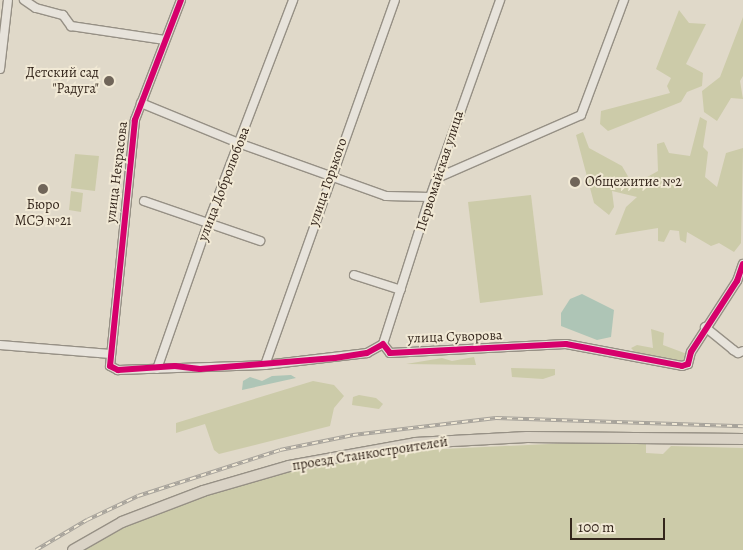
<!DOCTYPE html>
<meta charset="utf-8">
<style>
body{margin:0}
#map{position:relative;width:743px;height:550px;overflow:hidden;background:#e0d9c9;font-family:Alegreya,serif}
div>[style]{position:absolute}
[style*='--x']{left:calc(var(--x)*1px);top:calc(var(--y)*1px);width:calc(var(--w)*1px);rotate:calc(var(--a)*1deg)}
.green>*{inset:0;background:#cccba9}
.water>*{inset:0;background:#aec5b6}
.roads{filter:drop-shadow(1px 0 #969085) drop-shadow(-1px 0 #969085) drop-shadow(0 1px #969085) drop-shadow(0 -1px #969085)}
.minor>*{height:8px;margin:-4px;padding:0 4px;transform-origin:4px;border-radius:4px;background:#e7e3db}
.major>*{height:10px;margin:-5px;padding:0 5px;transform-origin:5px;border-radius:5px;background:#dad3c6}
.rail>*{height:4px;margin-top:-2px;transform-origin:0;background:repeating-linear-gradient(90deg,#f1e9d5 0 5.5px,#a7a39b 0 11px);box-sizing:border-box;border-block:1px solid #a7a39b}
.cycleway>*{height:6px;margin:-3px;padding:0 3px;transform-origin:3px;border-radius:3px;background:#d6006c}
.dots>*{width:14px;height:14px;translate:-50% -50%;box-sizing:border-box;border:2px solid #f1e9d5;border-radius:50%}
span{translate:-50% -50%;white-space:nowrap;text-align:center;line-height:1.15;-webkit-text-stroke:4px #f1e9d5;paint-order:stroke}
.poi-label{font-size:14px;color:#34261c}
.right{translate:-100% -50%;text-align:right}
.left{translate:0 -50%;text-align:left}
.street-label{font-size:14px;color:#34261c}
.scale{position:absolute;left:570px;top:518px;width:95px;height:22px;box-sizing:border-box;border:2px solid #34261c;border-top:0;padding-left:6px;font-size:15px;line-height:18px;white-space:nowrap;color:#34261c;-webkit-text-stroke:4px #f1e9d5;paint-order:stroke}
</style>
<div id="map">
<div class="green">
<div style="clip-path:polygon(679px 10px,689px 23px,706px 24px,686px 64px,703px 73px,702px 86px,687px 92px,681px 102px,608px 131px,600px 124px,601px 111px,670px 93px,667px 86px,671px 78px,656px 69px)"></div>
<div style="clip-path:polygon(743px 17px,743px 76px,740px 81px,743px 99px,731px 98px,717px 121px,704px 112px,702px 91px,720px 77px)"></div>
<div style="clip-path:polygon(700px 117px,707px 121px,703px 147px,708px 152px,705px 177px,717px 187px,726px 153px,743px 148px,741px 243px,734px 252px,719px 243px,711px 246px,687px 232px,686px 243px,680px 240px,679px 231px,670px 230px,664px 242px,658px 241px,658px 228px,615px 235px,626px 207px,637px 197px,612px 191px,614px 207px,609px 215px,594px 203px,576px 135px,583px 132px,589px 148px,622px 166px,633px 185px,658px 171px,657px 144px,664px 142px,669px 153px,690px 156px)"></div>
<div style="clip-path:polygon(75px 154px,99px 156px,95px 191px,71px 188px)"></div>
<div style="clip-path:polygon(71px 191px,83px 193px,81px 212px,69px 210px)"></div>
<div style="clip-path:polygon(531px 195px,543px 295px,480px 303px,468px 202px)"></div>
<div style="clip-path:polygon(651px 329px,664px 333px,663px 345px,687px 354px,682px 364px,637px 354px,631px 348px,637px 345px,653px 348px)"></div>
<div style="clip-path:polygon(474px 357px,476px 365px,406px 364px,442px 358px,452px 361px)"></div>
<div style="clip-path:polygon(511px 368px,555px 369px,555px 375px,543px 379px,512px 377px)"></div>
<div style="clip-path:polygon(313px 381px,334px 385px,344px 396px,334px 408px,330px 426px,219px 454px,214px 450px,205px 424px,176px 433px,176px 423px)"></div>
<div style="clip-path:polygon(359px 395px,376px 398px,383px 404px,379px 409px,352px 405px,353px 397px)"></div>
<div style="clip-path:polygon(570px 443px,646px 444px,646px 453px,663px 454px,671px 446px,743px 448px,743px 550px,77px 550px,139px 520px,208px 493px,276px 474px,403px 451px)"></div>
</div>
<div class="water">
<div style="clip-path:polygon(582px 294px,614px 310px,611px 337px,597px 340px,561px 326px,561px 313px,570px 299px)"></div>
<div style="clip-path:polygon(291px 375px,296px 378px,242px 390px,243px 381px,250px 377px,262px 381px,272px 376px)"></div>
</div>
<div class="roads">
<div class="minor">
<div style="--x:24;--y:0;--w:14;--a:34"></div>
<div style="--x:36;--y:8;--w:28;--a:15"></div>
<div style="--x:63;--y:15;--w:14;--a:54"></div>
<div style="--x:71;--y:26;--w:95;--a:8.5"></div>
<div style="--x:181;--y:0;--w:129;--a:111"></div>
<div style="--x:135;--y:120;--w:247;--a:95.8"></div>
<div style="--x:110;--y:366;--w:9;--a:27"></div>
<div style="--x:118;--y:370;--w:147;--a:-1.9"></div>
<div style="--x:265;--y:365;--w:103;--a:-6.7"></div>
<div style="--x:367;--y:353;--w:18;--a:-29"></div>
<div style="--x:0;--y:69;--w:69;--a:-83.4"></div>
<div style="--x:141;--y:103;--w:108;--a:22.3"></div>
<div style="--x:241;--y:144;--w:154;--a:19.7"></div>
<div style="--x:386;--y:196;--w:44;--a:1.3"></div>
<div style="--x:437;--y:178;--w:157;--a:-23.6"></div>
<div style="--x:581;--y:115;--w:123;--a:-69.5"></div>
<div style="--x:144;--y:201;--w:123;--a:19"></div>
<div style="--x:354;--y:275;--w:49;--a:17.7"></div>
<div style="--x:705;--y:327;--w:36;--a:39"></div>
<div style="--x:733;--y:350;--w:6;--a:31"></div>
<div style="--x:738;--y:353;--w:5;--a:-22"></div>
<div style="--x:383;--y:344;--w:11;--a:52"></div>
<div style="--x:390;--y:353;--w:176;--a:-2.9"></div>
<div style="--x:566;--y:344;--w:118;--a:10.7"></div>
<div style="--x:682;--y:366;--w:6;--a:-18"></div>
<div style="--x:688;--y:364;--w:12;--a:-76"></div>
<div style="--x:691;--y:352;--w:85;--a:-57.1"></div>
<div style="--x:737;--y:281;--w:18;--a:-71"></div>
<div style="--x:383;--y:344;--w:154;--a:-72.3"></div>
<div style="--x:430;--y:197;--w:209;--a:-70.4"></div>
<div style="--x:0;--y:345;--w:111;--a:4.6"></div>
<div style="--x:265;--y:365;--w:387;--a:-70.4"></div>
<div style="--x:157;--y:369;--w:155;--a:-70.7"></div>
<div style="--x:208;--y:223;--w:239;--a:-69.1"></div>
</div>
<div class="major">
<div style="--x:73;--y:550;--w:56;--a:-29.7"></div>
<div style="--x:122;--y:522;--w:87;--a:-20.9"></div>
<div style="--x:203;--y:491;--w:90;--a:-16.2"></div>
<div style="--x:289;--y:466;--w:128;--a:-10.3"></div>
<div style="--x:415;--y:443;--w:112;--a:-3.1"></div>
<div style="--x:527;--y:437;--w:216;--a:0.5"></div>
</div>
</div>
<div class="rail">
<div style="--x:36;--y:550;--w:59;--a:-30.5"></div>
<div style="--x:87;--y:520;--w:56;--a:-25.2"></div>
<div style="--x:138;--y:496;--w:149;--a:-17.9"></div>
<div style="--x:280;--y:450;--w:75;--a:-11.6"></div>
<div style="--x:353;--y:435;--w:144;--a:-6.8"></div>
<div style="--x:496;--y:418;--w:247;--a:1.9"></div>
</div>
<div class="cycleway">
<div style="--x:181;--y:0;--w:129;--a:111"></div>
<div style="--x:135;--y:120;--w:247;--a:95.8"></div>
<div style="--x:110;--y:366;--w:9;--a:27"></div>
<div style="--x:118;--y:370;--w:57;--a:-4"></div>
<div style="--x:175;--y:366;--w:25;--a:7"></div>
<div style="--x:200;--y:369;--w:135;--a:-4.7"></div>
<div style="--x:335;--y:358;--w:32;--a:-9"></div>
<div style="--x:367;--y:353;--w:18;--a:-29"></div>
<div style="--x:383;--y:344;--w:11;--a:52"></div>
<div style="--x:390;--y:353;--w:176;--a:-2.9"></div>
<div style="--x:566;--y:344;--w:118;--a:10.7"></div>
<div style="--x:682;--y:366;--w:6;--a:-18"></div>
<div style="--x:688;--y:364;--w:12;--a:-76"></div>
<div style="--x:691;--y:352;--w:85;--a:-57.1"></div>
<div style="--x:737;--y:281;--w:18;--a:-71"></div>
</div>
<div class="dots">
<div style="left:109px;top:81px;background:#706559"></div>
<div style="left:575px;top:182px;background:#706559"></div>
<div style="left:43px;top:189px;background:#706559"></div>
</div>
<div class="poi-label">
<span class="right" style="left:99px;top:81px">Детский сад<br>"Радуга"</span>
<span class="left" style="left:585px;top:182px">Общежитие №2</span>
<span style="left:43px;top:213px">Бюро<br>МСЭ №21</span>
</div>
<div class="street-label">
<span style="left:440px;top:171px;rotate:-72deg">Первомайская улица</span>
<span style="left:117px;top:172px;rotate:-83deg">улица Некрасова</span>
<span style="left:328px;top:182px;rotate:-71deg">улица Горького</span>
<span style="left:224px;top:184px;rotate:-69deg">улица Добролюбова</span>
<span style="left:455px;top:337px;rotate:-2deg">улица Суворова</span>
<span style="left:370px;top:454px;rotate:-9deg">проезд Станкостроителей</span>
</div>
<div class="scale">100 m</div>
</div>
